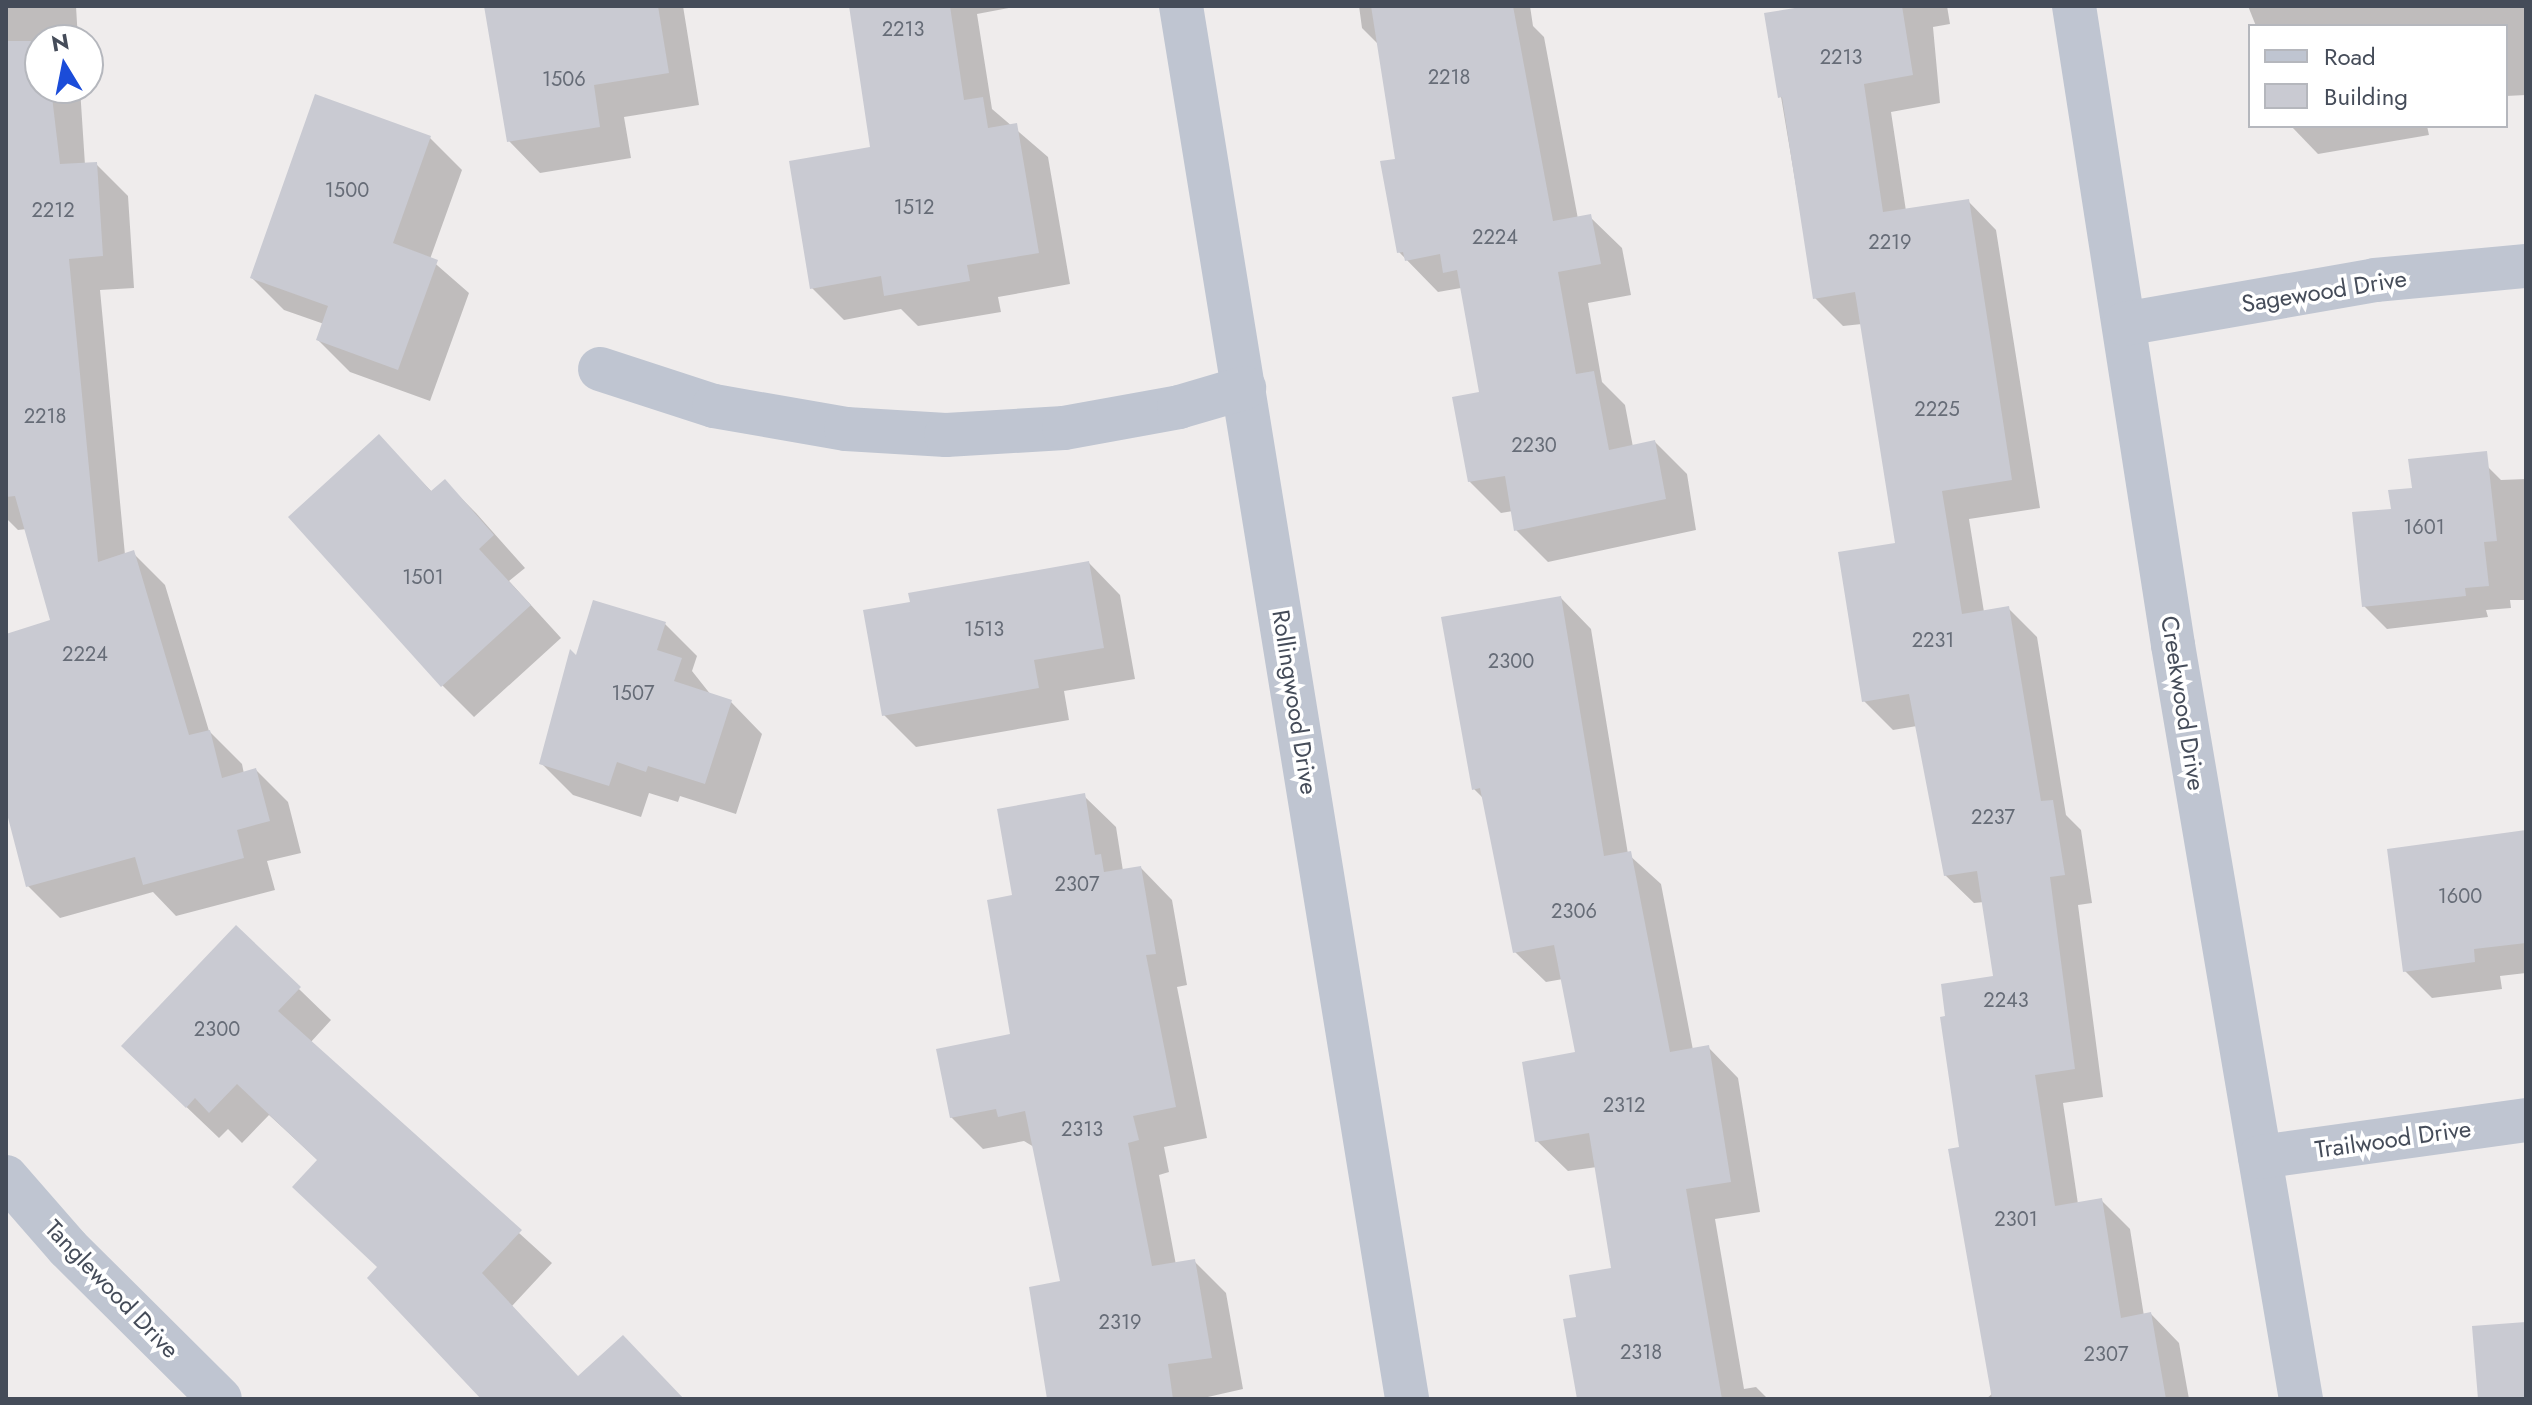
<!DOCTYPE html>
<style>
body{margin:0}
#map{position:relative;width:2532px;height:1405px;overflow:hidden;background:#efecec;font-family:Jost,sans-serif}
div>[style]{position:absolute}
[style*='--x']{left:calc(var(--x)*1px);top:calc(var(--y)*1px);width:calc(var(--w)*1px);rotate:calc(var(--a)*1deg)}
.shadow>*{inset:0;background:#0003}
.building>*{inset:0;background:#c9cad2}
.minor>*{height:44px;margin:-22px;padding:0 22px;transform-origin:22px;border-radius:22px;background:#bfc5d1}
span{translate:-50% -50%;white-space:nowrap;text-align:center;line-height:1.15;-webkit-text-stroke:7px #fff;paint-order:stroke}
.number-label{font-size:20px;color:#666c77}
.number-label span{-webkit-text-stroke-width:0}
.street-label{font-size:24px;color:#454c59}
.frame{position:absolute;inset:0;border:8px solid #454c59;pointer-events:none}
.legend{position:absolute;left:2248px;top:24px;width:260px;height:104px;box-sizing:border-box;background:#fff;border:2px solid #b5b7bd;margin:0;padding:10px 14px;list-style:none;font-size:24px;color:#454c59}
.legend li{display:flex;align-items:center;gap:16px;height:40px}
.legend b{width:40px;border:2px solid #b5b7bd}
.north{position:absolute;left:24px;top:24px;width:80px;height:80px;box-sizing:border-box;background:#fff;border:2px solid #b5b7bd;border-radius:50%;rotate:350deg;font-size:22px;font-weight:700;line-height:32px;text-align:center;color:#454c59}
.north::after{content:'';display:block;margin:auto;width:28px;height:36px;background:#1b4cd9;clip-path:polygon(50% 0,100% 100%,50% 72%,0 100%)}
</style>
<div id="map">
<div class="shadow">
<div style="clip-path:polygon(6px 6px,76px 6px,78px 40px,40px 40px,40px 88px,80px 88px,85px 165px,96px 164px,128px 196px,134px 288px,100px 290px,125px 555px,133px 553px,165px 585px,209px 731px,242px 764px,244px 774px,256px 770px,288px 802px,301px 853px,267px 861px,275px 890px,176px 916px,153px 892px,60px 918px,28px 886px,6px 802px,6px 636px,53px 621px,27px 529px,18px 530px,6px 518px)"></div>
<div style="clip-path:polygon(486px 6px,683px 6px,699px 105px,624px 117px,631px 158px,540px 173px,509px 141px)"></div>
<div style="clip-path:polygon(852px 6px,1019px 6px,977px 14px,992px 109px,1048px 157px,1070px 284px,998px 297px,1001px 312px,918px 326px,901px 309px,844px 320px,812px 288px,872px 149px)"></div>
<div style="clip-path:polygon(1359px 6px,1530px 6px,1533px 26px,1544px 37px,1578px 219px,1590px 217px,1622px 248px,1631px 295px,1588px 303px,1602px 382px,1625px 405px,1633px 447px,1655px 442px,1687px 474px,1696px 530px,1548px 562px,1516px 530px,1513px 511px,1501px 513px,1469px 481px,1481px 394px,1461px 288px,1438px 292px,1399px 252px,1397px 160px,1379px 45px,1362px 28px)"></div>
<div style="clip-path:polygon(1816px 6px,1947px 6px,1950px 24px,1933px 27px,1940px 103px,1891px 112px,1906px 211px,1968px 201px,1996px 230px,2040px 508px,1969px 519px,1984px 612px,2008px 608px,2037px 637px,2066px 815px,2081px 830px,2092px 903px,2078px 905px,2103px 1097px,2063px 1103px,2078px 1204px,2102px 1201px,2130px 1229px,2144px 1316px,2151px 1314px,2179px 1343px,2189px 1399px,1986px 1399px,1993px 1393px,1962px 1149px,1995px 978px,1984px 902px,1974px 903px,1945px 875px,1917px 726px,1893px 730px,1864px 701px,1898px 545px,1862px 324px,1843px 326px,1815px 298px,1767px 14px)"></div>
<div style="clip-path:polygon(2248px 6px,2526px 6px,2526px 95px,2506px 96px,2506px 26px,2256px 26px)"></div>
<div style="clip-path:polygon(2291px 126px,2427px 126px,2429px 135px,2318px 154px)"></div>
<div style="clip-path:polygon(430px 138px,462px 170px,430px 259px,469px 293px,430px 401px,350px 372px,318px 340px,324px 324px,284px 310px,252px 278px)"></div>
<div style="clip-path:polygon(379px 437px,433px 493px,445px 482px,476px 513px,525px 568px,509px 581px,561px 638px,474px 717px,442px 685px)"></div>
<div style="clip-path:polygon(2488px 467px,2501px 480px,2526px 479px,2526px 600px,2510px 600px,2511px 608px,2486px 610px,2488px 617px,2387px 629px,2364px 606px,2393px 510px,2414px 490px)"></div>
<div style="clip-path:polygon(1089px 563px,1120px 595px,1135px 679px,1064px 691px,1069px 720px,916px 747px,884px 715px,912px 603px)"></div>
<div style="clip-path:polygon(1561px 598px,1591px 629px,1628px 854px,1661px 884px,1693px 1050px,1708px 1047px,1738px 1078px,1760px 1212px,1715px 1219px,1744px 1389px,1756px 1387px,1768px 1399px,1579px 1399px,1613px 1269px,1597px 1167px,1568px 1171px,1537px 1141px,1577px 1054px,1563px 979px,1546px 982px,1515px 952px,1485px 800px,1474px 789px)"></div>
<div style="clip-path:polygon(665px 624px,697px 656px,692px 671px,711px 695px,731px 702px,762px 734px,736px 814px,680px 796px,678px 802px,649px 793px,641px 817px,573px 795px,541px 763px,577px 658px)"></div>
<div style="clip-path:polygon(1084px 796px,1116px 827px,1123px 871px,1141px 868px,1172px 900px,1187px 985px,1177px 987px,1207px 1138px,1164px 1147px,1169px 1172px,1159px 1175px,1176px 1265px,1195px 1262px,1226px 1293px,1243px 1389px,1199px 1399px,1049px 1399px,1063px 1283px,1034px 1147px,1024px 1141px,983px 1149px,951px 1117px,1013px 1036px,1015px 897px)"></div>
<div style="clip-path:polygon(2526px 832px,2526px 973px,2500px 976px,2502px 989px,2432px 998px,2405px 971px)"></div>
<div style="clip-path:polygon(236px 928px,331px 1020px,310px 1043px,552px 1263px,512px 1306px,579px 1378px,683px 1399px,484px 1399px,379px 1268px,319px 1161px,269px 1115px,242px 1143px,228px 1129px,219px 1138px,155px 1077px)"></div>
</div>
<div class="building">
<div style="clip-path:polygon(484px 6px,658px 6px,669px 73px,594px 85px,600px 127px,507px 142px)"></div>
<div style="clip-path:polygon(849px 6px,950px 6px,964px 100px,983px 97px,988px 128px,1017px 123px,1039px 253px,967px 265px,970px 281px,884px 296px,881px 276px,810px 289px,789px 161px,870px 147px)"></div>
<div style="clip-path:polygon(1371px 6px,1513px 6px,1553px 221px,1591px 214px,1601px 264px,1558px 272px,1576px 374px,1594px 371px,1609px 450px,1655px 440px,1666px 499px,1514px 531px,1505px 476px,1468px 482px,1452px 397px,1479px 392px,1457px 270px,1443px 273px,1440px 254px,1405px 261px,1403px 252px,1397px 253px,1380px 161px,1395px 159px)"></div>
<div style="clip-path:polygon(1807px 6px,1902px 6px,1913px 75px,1864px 84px,1883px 212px,1969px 199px,2012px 480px,1942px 491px,1962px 614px,2009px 606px,2041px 801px,2053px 800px,2065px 875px,2050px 877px,2075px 1069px,2035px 1075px,2055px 1206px,2102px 1198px,2121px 1318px,2151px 1312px,2166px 1399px,1992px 1399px,1948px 1149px,1959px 1147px,1940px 1017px,1945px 1016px,1941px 984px,1993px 976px,1977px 871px,1944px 876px,1909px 694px,1862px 702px,1838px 552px,1895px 543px,1855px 292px,1813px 299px,1782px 97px,1778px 98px,1764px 13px)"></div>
<div style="clip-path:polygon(40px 40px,40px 88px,51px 88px,60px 164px,97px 162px,103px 256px,69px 259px,98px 562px,134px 550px,189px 735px,210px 730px,222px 778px,256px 768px,270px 821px,237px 830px,244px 858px,143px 885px,135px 857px,26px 887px,6px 810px,6px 634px,50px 620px,15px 496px,6px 497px,6px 41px,48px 40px)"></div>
<div style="clip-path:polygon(315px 94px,431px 136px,393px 243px,438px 260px,398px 370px,316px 340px,328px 306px,250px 278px)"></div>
<div style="clip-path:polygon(379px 434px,431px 491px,445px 479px,494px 535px,479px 549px,531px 605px,441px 687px,288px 517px)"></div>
<div style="clip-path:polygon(2487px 451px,2497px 541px,2484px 542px,2489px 586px,2465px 588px,2466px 596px,2362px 607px,2352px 512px,2391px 509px,2388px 490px,2412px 488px,2408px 459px)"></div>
<div style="clip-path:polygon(1089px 561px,1104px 648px,1034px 660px,1039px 688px,882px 716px,863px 610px,910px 602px,908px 593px)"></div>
<div style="clip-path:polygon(1561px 596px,1604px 856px,1631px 851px,1670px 1052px,1709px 1045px,1731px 1182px,1686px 1189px,1722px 1399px,1577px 1399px,1563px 1319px,1576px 1317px,1569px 1275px,1611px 1268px,1589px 1133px,1535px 1142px,1522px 1062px,1575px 1052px,1554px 945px,1513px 953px,1480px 788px,1472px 790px,1441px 617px)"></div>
<div style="clip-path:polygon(593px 600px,666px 622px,657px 650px,682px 658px,674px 681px,732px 700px,705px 784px,648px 766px,646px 772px,617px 762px,609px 786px,539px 764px,570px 649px,576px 655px)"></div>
<div style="clip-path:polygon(1085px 793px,1095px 855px,1101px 854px,1104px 872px,1141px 866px,1156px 954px,1146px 955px,1176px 1107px,1133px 1116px,1139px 1140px,1128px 1143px,1152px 1266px,1195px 1259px,1212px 1358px,1168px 1364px,1173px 1399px,1047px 1399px,1029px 1287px,1060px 1281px,1025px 1111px,998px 1117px,996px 1109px,950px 1118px,936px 1049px,1010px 1034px,987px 900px,1012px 895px,997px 809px)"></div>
<div style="clip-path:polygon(2526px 830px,2526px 943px,2474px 949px,2475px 962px,2403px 972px,2387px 849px)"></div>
<div style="clip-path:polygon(236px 925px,301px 987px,278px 1011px,522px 1230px,482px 1273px,578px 1376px,623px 1335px,684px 1399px,481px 1399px,367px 1278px,377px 1267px,292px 1187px,317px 1160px,237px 1084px,209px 1113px,195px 1098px,186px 1108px,121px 1046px)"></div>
<div style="clip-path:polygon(2526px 1322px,2526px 1399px,2478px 1399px,2472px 1326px)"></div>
</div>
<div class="minor">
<div style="--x:1181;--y:6;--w:1411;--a:80.78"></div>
<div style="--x:2074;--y:6;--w:647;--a:81.19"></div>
<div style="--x:2173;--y:645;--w:765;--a:80.37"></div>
<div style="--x:2124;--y:324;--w:255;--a:-9.9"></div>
<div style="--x:2375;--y:280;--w:152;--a:-5.3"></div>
<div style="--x:600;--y:369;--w:120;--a:18"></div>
<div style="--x:714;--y:406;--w:134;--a:9.9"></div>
<div style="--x:846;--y:429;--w:100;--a:3.4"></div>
<div style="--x:946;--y:435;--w:118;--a:-3.4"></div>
<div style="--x:1064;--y:428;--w:117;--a:-10.3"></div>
<div style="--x:1179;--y:407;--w:68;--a:-16.3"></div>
<div style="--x:2260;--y:1157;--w:269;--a:-7.9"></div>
<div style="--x:6;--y:1177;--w:94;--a:48.9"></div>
<div style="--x:68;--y:1248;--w:214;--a:44.8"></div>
</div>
<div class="number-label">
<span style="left:903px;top:29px">2213</span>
<span style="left:1841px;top:57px">2213</span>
<span style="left:1449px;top:77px">2218</span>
<span style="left:564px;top:79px">1506</span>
<span style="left:347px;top:190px">1500</span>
<span style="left:914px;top:207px">1512</span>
<span style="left:53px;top:210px">2212</span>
<span style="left:1495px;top:237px">2224</span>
<span style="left:1890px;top:242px">2219</span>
<span style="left:1937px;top:409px">2225</span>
<span style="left:45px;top:416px">2218</span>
<span style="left:1534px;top:445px">2230</span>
<span style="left:2424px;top:527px">1601</span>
<span style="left:423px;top:577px">1501</span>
<span style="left:984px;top:629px">1513</span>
<span style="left:1933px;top:640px">2231</span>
<span style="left:85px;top:654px">2224</span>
<span style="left:1511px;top:661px">2300</span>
<span style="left:633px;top:693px">1507</span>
<span style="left:1993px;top:817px">2237</span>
<span style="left:1077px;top:884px">2307</span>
<span style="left:2460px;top:896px">1600</span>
<span style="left:1574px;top:911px">2306</span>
<span style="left:2006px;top:1000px">2243</span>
<span style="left:217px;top:1029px">2300</span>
<span style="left:1624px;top:1105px">2312</span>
<span style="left:1082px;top:1129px">2313</span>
<span style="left:2016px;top:1219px">2301</span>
<span style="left:1120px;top:1322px">2319</span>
<span style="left:1641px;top:1352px">2318</span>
<span style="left:2106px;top:1354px">2307</span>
</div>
<div class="street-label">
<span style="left:2324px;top:291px;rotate:-9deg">Sagewood Drive</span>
<span style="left:1295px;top:702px;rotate:81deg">Rollingwood Drive</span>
<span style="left:2183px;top:703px;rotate:81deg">Creekwood Drive</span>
<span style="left:2393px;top:1139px;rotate:-8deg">Trailwood Drive</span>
<span style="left:112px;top:1289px;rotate:46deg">Tanglewood Drive</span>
</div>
<div class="frame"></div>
<ul class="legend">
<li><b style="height:10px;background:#bfc5d1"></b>Road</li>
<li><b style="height:22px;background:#c9cad2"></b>Building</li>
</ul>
<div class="north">N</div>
</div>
